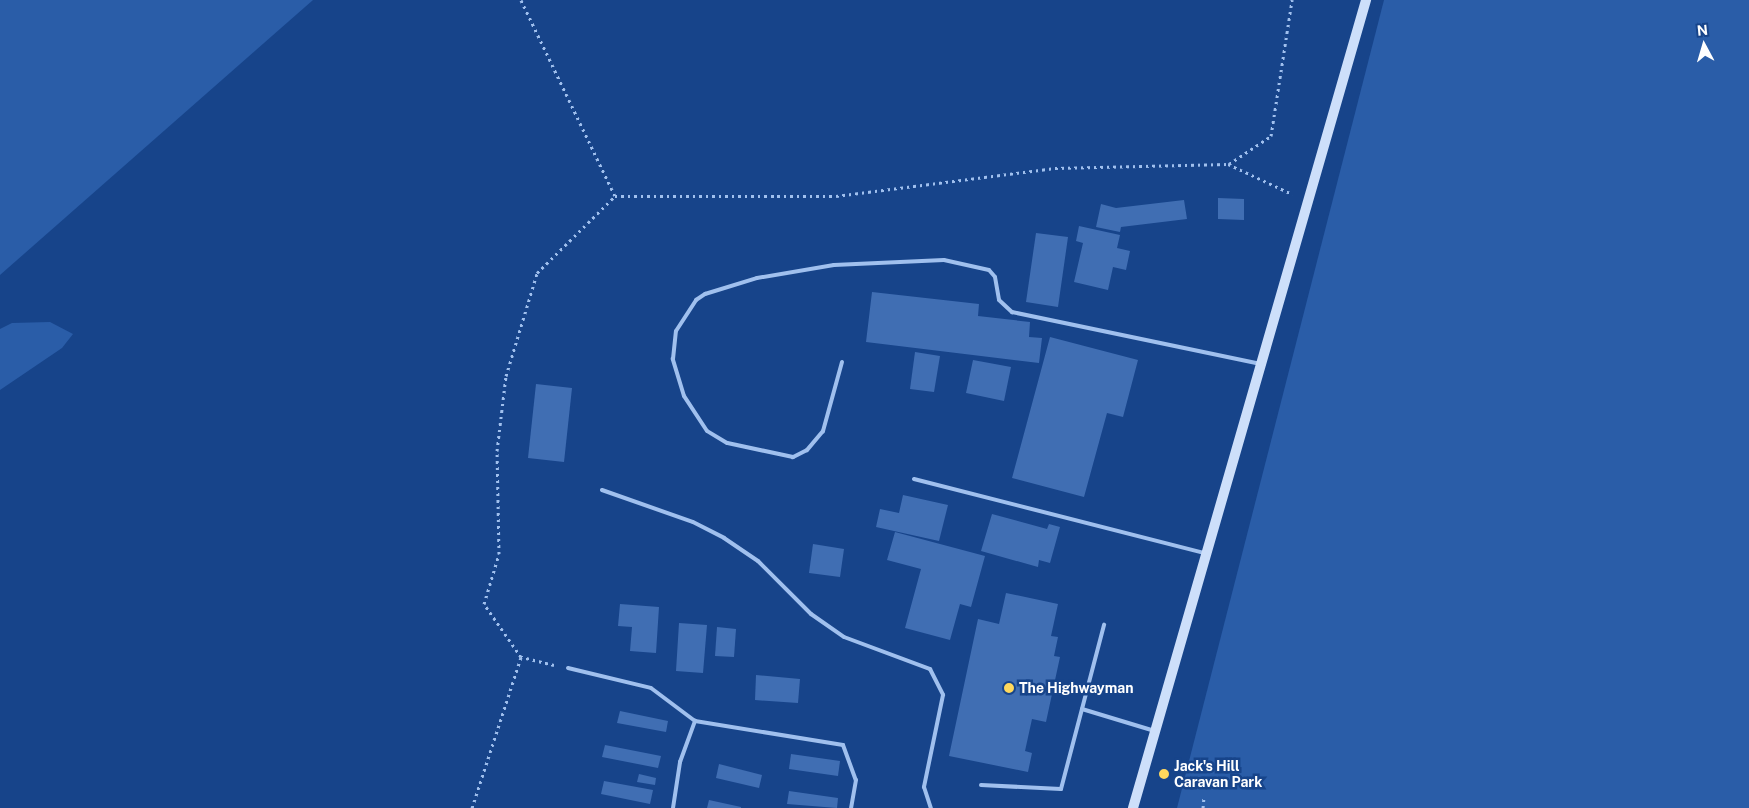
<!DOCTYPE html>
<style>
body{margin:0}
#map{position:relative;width:1749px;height:808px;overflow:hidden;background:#17448a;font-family:"Public Sans",sans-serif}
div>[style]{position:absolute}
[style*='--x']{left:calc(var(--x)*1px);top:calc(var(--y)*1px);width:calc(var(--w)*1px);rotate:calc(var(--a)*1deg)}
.green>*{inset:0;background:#2a5da8}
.building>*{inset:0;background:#406eb3}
.path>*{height:3px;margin-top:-1.5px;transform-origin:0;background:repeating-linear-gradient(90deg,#a0c0ee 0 2.5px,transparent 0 6.5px)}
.service>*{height:4px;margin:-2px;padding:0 2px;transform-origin:2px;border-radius:2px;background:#a0c0ee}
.secondary>*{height:10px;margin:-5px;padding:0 5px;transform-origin:5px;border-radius:5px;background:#cddffa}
.dots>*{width:14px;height:14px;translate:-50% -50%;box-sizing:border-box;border:2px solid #17448a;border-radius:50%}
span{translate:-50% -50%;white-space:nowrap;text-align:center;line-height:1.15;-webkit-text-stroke:5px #17448a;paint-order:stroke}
.poi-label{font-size:14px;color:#fff;font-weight:700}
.left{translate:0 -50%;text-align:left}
.north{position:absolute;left:1679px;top:20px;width:50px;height:50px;-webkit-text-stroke:4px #17448a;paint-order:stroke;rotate:354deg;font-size:14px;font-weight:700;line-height:20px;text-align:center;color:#fff}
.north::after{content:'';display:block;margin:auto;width:18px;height:22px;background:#fff;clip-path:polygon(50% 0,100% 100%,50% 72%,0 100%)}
</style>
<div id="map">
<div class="green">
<div style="clip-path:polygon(0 0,313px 0,0 275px)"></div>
<div style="clip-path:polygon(1384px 0,1749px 0,1749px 808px,1177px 808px)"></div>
<div style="clip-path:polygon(50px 322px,73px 334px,62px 348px,0 390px,0 329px,12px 323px)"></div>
</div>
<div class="building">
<div style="clip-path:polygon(1218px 198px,1244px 199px,1244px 220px,1218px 219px)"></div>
<div style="clip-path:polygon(1184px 200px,1187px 219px,1121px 227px,1120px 232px,1096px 227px,1101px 204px,1116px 208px)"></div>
<div style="clip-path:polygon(1079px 226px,1120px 235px,1117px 248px,1130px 251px,1126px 270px,1113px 267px,1108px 290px,1074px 282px,1083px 243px,1076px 241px)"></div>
<div style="clip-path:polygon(1036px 233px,1068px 237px,1058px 307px,1026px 302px)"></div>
<div style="clip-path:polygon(872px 292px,979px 304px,978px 316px,1030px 322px,1029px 337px,1042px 338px,1039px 363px,866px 342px)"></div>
<div style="clip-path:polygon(1050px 337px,1138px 360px,1123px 417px,1107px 413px,1084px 497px,1012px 478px)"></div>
<div style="clip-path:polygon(915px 352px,940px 356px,934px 392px,910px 389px)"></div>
<div style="clip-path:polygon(973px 360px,1011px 367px,1004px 401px,966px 393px)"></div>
<div style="clip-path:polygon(536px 384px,572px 388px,564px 462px,528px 458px)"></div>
<div style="clip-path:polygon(903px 495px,948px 505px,939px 541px,876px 527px,880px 509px,899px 513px)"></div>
<div style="clip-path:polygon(992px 514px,1047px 529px,1049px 524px,1060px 527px,1050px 563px,1039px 560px,1038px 567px,981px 551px)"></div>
<div style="clip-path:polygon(895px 532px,985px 556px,971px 607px,960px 604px,950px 640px,905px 628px,921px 569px,887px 560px)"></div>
<div style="clip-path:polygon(813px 544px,844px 549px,840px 577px,809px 573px)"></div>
<div style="clip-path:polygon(1006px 593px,1058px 604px,1051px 636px,1058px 637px,1054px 656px,1060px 657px,1046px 722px,1032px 719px,1025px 751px,1032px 753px,1028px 772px,949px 756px,978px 619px,999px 624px)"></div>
<div style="clip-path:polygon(620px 604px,659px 607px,656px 653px,630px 651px,632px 627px,618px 626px)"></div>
<div style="clip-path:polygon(679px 623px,707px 625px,703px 673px,676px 671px)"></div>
<div style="clip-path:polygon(717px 627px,736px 629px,734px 657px,715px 656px)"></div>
<div style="clip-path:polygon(756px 675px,800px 679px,798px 703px,755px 700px)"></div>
<div style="clip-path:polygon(620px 711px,668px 721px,666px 732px,617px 723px)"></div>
<div style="clip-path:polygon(605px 745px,661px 756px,658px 768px,602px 757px)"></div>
<div style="clip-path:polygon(791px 754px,840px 761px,838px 776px,789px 769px)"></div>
<div style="clip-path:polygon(719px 764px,762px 775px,759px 788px,716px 778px)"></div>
<div style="clip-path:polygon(639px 774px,656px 778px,655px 785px,637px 782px)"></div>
<div style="clip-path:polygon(604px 781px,653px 790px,650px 804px,601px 794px)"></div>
<div style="clip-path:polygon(789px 791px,838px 798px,837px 808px,787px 804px)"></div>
<div style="clip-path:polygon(709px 800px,741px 807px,741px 808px,707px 808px)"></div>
</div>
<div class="path">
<div style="--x:521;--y:0;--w:217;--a:64.4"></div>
<div style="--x:615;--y:196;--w:221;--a:0"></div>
<div style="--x:836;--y:196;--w:221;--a:-7.3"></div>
<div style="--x:1055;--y:168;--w:173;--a:-1.3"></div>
<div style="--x:1228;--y:164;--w:71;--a:25.1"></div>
<div style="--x:1229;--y:164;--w:50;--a:-33.7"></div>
<div style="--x:1271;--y:136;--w:138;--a:-81.2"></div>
<div style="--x:554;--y:665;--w:34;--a:-166"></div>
<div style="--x:521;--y:657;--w:65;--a:-124.9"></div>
<div style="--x:484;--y:604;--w:52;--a:-73.3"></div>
<div style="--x:499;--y:554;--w:103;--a:-91.1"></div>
<div style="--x:497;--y:451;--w:76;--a:-83.2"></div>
<div style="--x:506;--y:376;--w:108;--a:-73.2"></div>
<div style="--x:537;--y:273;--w:110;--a:-44.6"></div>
<div style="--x:472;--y:808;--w:159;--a:-72"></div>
<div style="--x:1203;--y:808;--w:11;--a:-85"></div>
</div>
<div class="service">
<div style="--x:842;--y:362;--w:72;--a:105.4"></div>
<div style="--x:823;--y:431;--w:25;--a:130"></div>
<div style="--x:807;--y:450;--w:16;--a:153"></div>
<div style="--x:793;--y:457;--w:67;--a:-168"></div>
<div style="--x:727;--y:443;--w:23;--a:-149"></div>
<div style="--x:707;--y:431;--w:42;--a:-123.3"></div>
<div style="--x:684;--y:396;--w:39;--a:-107"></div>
<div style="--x:673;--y:359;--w:28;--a:-84"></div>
<div style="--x:676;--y:331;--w:37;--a:-57"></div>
<div style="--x:696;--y:300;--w:11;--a:-34"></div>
<div style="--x:705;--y:294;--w:54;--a:-17.1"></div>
<div style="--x:757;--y:278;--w:78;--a:-9.6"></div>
<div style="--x:834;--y:265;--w:110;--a:-2.6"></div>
<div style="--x:944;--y:260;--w:46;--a:12.5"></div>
<div style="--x:989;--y:270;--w:9;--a:49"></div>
<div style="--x:995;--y:277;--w:23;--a:80"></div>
<div style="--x:999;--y:300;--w:18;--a:43"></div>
<div style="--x:1012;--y:312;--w:253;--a:11.8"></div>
<div style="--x:914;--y:479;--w:300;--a:14.3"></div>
<div style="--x:602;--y:490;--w:96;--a:19.4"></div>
<div style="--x:693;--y:522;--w:35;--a:27"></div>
<div style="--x:724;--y:538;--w:41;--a:34.1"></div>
<div style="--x:758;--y:561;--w:75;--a:45"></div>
<div style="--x:811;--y:614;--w:40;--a:34.9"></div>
<div style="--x:844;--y:637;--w:92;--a:20.4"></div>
<div style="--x:930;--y:669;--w:29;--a:63"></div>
<div style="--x:943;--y:695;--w:94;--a:101.7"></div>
<div style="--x:924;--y:787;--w:22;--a:72"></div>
<div style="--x:568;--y:668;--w:85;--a:13.5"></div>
<div style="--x:651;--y:688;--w:55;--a:36.9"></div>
<div style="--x:695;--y:721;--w:150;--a:9.2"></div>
<div style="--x:843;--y:745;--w:37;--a:70"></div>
<div style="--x:856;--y:780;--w:28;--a:100"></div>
<div style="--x:1082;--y:709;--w:76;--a:16.8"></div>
<div style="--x:981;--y:785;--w:80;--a:2.9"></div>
<div style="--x:1061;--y:789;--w:170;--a:-75.3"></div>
<div style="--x:673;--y:808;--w:47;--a:-81.3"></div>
<div style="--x:680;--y:762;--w:44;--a:-69.9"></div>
</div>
<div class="secondary">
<div style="--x:1133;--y:808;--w:841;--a:-73.91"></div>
</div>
<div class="dots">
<div style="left:1009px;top:688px;background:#ffd85d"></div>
<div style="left:1164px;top:774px;background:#ffd85d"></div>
</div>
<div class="poi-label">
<span class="left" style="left:1019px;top:688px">The Highwayman</span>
<span class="left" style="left:1174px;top:774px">Jack's Hill<br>Caravan Park</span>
</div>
<div class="north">N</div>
</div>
